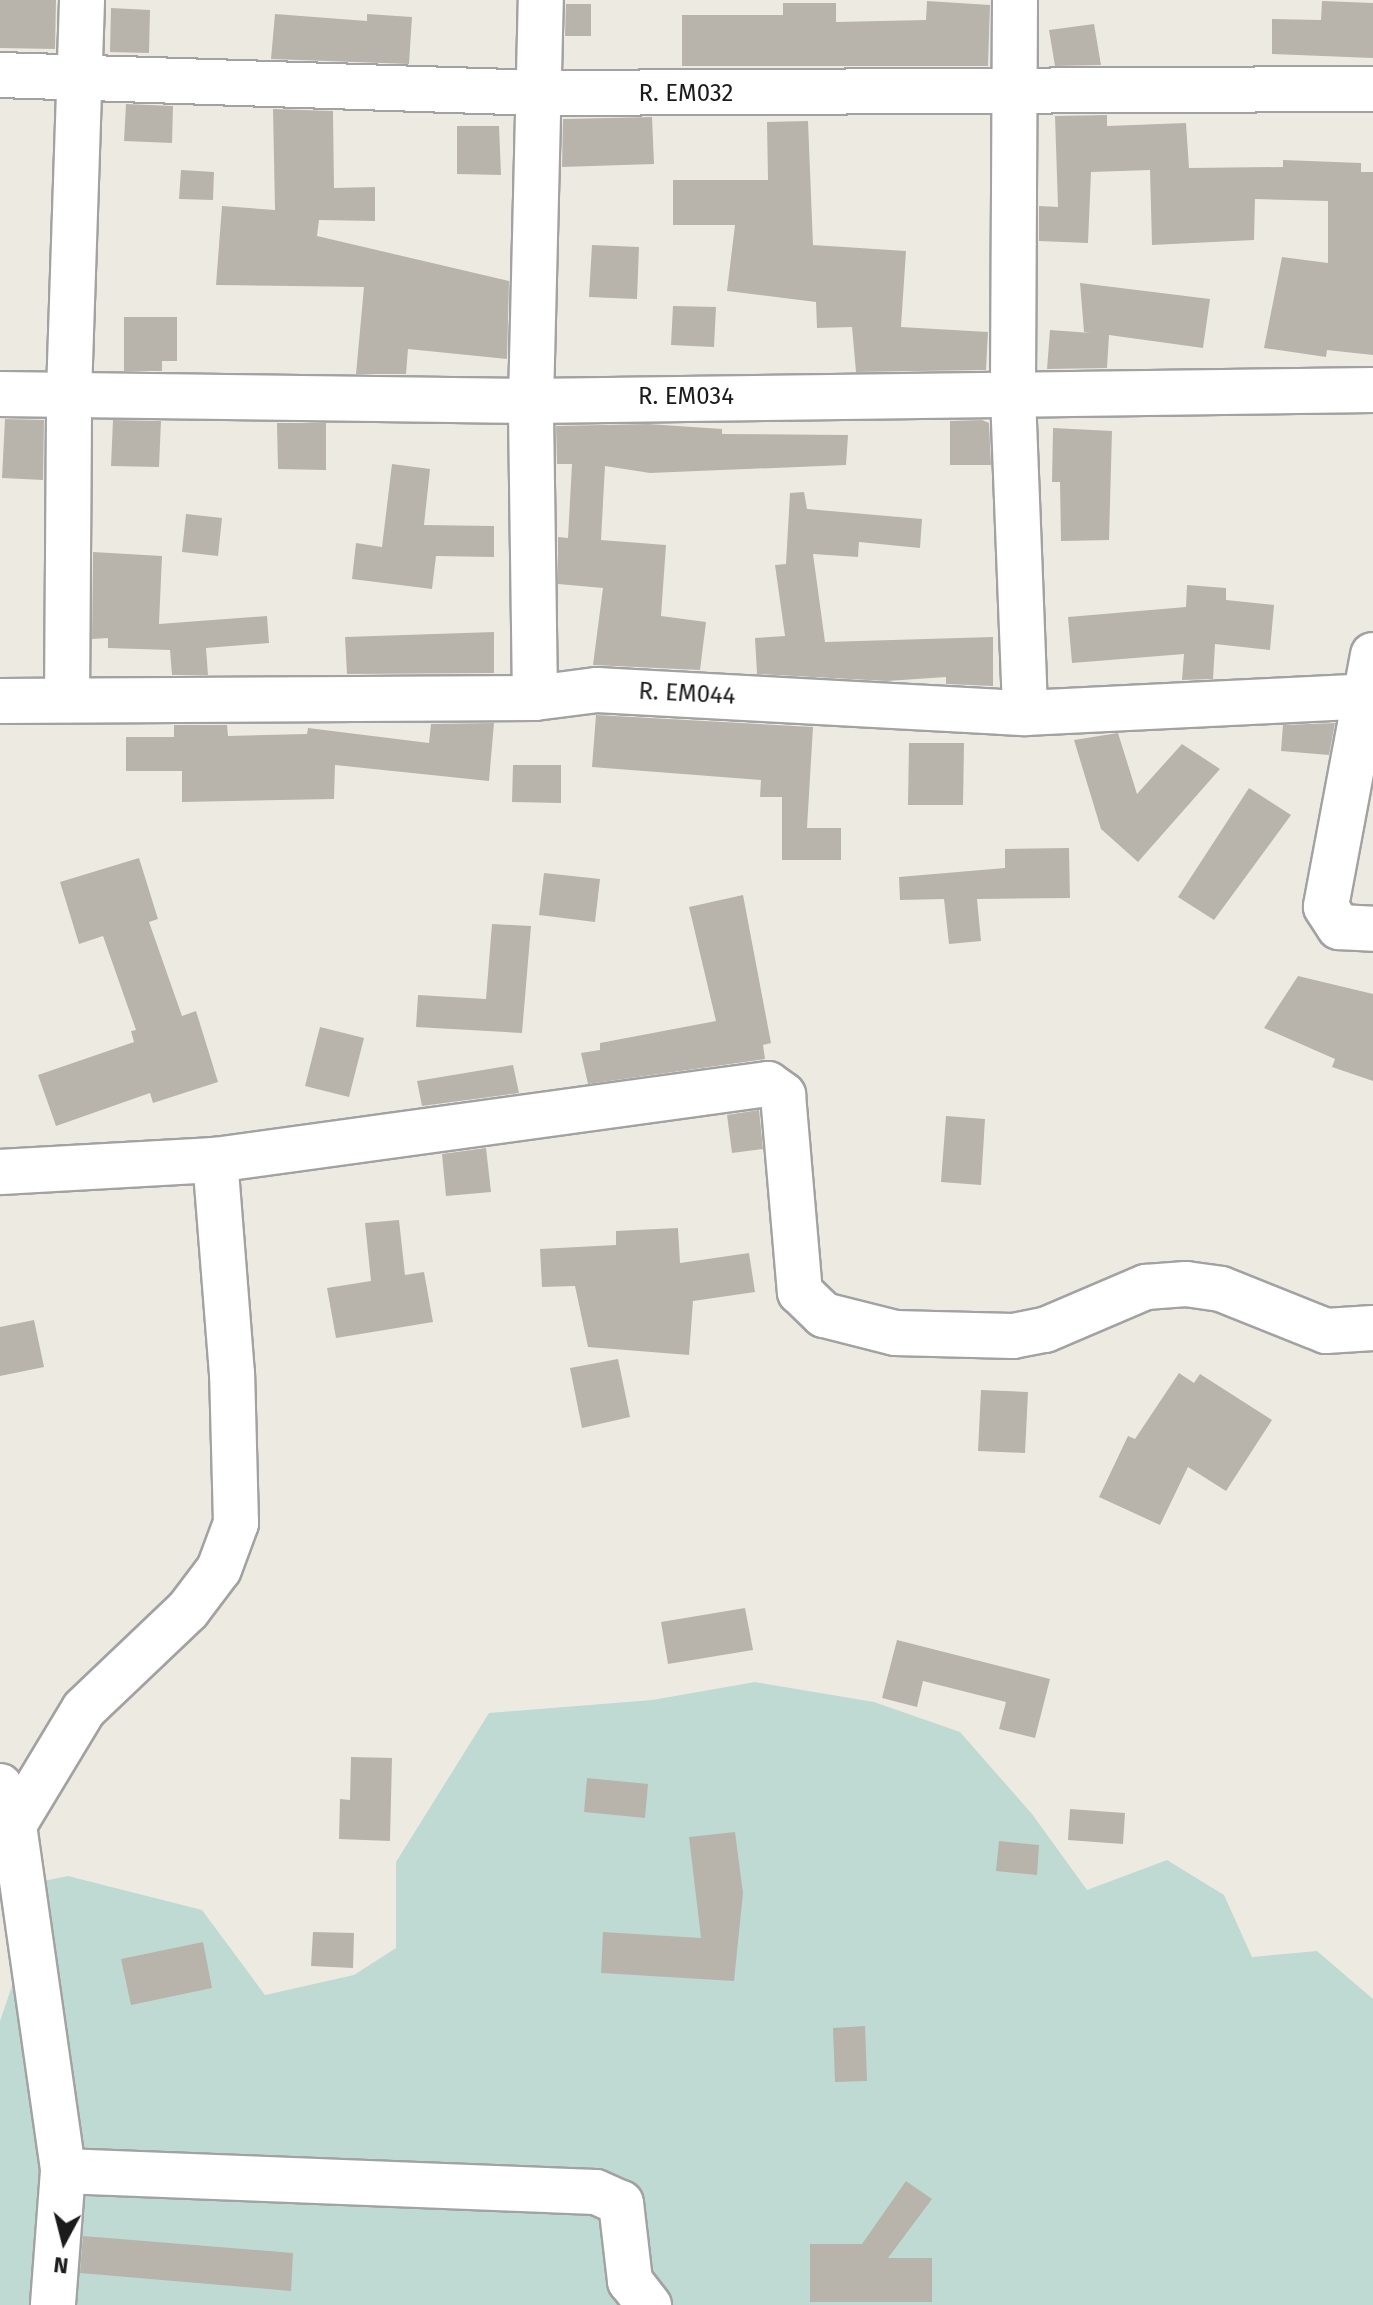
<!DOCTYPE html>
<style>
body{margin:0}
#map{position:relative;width:1373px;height:2305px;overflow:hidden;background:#edebe1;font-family:"Fira Sans",sans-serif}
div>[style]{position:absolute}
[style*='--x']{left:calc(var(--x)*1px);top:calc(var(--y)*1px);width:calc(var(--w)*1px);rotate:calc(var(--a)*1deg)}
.wetland>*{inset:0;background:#bfdad3}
.building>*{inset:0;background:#b9b4ab}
.roads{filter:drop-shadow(2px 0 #a2a2a2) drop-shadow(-2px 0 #a2a2a2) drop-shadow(0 2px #a2a2a2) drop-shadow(0 -2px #a2a2a2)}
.minor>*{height:44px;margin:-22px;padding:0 22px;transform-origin:22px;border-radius:22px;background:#fff}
span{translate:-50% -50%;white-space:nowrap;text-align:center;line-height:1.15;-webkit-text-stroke:7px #fff;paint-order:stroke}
.street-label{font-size:24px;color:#1b1b1b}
.north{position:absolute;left:24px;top:2201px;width:80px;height:80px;-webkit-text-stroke:6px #fff;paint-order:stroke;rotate:187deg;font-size:22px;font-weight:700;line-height:32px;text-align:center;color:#1b1b1b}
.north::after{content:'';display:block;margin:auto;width:28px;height:36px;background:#1b1b1b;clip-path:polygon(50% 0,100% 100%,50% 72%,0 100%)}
</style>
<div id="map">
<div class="wetland">
<div style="clip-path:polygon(755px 1682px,874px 1702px,960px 1732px,1032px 1814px,1087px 1890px,1167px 1860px,1224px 1895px,1252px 1957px,1317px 1951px,1373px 1999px,1373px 2305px,0 2305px,0 2021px,13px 1983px,0 1890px,68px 1876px,202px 1910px,265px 1995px,354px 1975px,396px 1948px,396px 1862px,489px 1713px,652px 1700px)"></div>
</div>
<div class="building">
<div style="clip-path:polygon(0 0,56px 0,55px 49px,0 48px)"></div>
<div style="clip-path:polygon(927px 1px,990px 5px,988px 66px,682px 66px,682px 15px,783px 15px,783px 3px,836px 3px,836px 22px,926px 20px)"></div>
<div style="clip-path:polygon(1322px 1px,1373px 3px,1373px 58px,1272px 54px,1272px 19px,1321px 20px)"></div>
<div style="clip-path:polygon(566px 4px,591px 4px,591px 36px,565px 36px)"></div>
<div style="clip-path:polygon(111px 8px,150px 10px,149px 53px,110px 52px)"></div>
<div style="clip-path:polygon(275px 14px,367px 21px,367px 14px,412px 17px,409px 64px,271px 59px)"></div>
<div style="clip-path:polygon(1094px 24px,1101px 65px,1055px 66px,1049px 30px)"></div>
<div style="clip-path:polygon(126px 104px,173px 106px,172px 143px,124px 141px)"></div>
<div style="clip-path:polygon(273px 109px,333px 111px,334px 188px,375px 187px,375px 221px,319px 220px,317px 236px,509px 281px,507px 359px,408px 349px,406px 374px,356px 374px,364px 287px,216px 285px,222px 206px,275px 210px)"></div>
<div style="clip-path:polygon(1107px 115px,1107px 126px,1186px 123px,1189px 168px,1283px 167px,1283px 160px,1361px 163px,1361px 172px,1373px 172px,1373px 355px,1327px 350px,1326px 357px,1264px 348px,1282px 257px,1328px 263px,1328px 201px,1255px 199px,1254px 240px,1152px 245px,1150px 170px,1091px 172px,1088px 243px,1039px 241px,1039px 206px,1058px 207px,1055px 116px)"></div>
<div style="clip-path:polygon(652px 117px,654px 164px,562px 167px,563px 119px)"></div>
<div style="clip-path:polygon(808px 121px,813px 245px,906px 251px,901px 327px,988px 332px,986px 370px,856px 372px,852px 327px,817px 328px,816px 302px,727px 291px,735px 225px,673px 225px,673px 180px,768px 180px,767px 122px)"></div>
<div style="clip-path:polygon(457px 126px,499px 126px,501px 175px,457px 174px)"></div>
<div style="clip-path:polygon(181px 170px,214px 172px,213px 200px,179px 199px)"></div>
<div style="clip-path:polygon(592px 245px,639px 247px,637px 299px,589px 297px)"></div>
<div style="clip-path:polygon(1080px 283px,1210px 299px,1203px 348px,1109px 335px,1107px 368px,1047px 369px,1050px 330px,1091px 333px,1084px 332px)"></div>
<div style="clip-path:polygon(673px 306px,716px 307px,714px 347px,671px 345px)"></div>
<div style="clip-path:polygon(124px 317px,177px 317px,177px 361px,162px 361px,162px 371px,124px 371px)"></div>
<div style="clip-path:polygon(5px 419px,44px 420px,43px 480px,2px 478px)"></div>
<div style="clip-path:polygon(113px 420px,161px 421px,159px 467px,111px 466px)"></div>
<div style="clip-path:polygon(982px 420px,989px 423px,991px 465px,950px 465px,950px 421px)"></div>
<div style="clip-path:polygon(277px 423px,326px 423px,326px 470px,278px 469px)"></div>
<div style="clip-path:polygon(648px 424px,722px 429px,722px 434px,848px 435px,846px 465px,650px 473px,605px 466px,601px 540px,666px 545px,661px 616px,706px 622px,700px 670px,593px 665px,603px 588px,558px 584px,558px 537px,568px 538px,572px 464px,557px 464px,556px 426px)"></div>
<div style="clip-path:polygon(1053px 428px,1112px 431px,1109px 540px,1061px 541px,1060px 482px,1052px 482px)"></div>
<div style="clip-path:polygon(392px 464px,430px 469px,424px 525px,494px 526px,494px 557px,436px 556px,432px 589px,352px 579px,356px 543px,382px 547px)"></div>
<div style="clip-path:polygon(804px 492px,807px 509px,922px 519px,920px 548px,859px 542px,858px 557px,813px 554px,825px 642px,993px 637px,993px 686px,946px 684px,946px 677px,887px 681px,757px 674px,755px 638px,785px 636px,775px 565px,786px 564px,790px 493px)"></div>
<div style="clip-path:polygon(186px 514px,222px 518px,218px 556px,182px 552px)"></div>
<div style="clip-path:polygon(93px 552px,162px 556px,159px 624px,267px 616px,269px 643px,206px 648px,208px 675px,172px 675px,170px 650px,108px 648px,108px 638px,92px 639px)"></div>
<div style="clip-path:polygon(1187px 585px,1226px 588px,1226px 600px,1274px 605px,1270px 650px,1215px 644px,1213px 679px,1182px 680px,1184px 654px,1072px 663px,1068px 617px,1186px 607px)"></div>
<div style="clip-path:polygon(494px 632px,494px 673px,347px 674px,345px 637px)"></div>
<div style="clip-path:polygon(596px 715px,813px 727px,807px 828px,841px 828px,841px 860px,782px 860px,782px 797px,760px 797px,761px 780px,592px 767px)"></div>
<div style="clip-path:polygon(494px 723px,489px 781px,335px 765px,334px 799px,182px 802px,182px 771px,126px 771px,126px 737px,174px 737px,174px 725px,227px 725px,228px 736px,307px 734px,308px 728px,429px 743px,431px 724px)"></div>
<div style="clip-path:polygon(1335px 723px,1329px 755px,1281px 751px,1283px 725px)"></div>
<div style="clip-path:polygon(1118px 733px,1137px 794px,1182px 744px,1220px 769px,1138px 862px,1101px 829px,1074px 740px)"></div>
<div style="clip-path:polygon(909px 743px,964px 743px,963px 805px,908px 805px)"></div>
<div style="clip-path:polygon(513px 765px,561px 765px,561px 803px,512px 802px)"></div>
<div style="clip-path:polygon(1249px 788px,1291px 815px,1214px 920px,1178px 897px)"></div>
<div style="clip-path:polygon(1069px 848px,1070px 898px,977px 899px,981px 941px,949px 944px,944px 899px,900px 900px,899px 877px,1005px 868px,1005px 849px)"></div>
<div style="clip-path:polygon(139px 858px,158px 919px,149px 922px,182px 1016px,196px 1011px,218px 1082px,153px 1103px,150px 1093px,56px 1126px,38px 1075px,134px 1042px,131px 1031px,136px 1030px,103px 936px,79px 944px,60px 882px)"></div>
<div style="clip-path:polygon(544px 873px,600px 879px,595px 922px,539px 915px)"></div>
<div style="clip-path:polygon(743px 895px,771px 1043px,763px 1045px,765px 1059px,588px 1084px,581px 1053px,600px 1050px,600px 1043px,716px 1021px,689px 907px)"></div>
<div style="clip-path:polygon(492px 924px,531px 926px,522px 1033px,416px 1027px,418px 995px,486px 999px)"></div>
<div style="clip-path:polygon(1298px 976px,1373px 994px,1373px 1081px,1332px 1067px,1335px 1059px,1264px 1028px)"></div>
<div style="clip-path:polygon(320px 1027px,364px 1038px,349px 1097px,305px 1086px)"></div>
<div style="clip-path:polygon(513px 1065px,519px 1093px,422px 1106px,417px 1081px)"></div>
<div style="clip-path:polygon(759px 1110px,763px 1149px,732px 1153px,727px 1115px)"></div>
<div style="clip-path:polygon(946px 1116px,985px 1119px,981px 1185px,941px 1182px)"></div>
<div style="clip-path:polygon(486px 1148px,491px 1192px,446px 1196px,442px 1154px)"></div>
<div style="clip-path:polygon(399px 1220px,405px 1275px,424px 1272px,433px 1322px,336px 1338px,327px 1288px,371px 1281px,365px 1223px)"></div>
<div style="clip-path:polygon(678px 1228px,680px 1263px,749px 1253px,755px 1292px,693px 1301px,689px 1355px,588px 1347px,575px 1286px,542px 1287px,540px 1249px,616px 1245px,616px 1231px)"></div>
<div style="clip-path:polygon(34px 1320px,44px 1367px,0 1376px,0 1327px)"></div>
<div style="clip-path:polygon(618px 1359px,630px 1417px,582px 1428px,570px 1368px)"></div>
<div style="clip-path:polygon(1179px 1373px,1194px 1383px,1200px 1374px,1272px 1420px,1226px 1491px,1188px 1467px,1160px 1525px,1099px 1497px,1128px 1436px,1135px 1439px)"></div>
<div style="clip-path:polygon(981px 1390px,1028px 1392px,1025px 1453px,978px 1451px)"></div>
<div style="clip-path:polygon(745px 1608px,753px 1650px,668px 1664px,661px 1622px)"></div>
<div style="clip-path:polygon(897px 1640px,1050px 1679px,1035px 1738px,999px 1729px,1006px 1702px,923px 1681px,917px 1707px,882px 1698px)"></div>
<div style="clip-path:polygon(351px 1757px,392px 1758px,390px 1841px,339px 1839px,340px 1799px,350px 1800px)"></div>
<div style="clip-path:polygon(587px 1778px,648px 1784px,645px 1818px,584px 1812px)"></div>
<div style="clip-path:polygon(1070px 1809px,1125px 1813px,1123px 1844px,1068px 1840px)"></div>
<div style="clip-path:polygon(735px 1832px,743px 1893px,734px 1981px,601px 1973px,603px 1932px,701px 1938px,689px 1837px)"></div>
<div style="clip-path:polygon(999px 1841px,1039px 1845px,1037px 1875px,996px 1871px)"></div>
<div style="clip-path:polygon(313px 1932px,354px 1933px,353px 1968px,311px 1966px)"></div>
<div style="clip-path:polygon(203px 1942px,212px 1988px,131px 2005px,121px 1959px)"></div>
<div style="clip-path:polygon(865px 2026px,867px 2081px,835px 2082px,833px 2028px)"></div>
<div style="clip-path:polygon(906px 2181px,932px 2199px,888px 2258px,932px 2258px,932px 2302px,810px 2302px,810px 2244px,862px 2244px)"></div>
<div style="clip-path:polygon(83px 2236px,293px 2253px,291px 2291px,80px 2273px)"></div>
</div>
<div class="roads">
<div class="minor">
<div style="--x:1015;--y:0;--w:396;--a:90.3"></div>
<div style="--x:1013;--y:396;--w:317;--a:87.8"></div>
<div style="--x:0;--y:75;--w:540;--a:1.91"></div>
<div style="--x:540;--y:93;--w:833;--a:-0.28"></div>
<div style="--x:0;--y:394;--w:531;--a:0.76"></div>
<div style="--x:531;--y:401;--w:842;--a:-0.75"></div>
<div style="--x:1373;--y:655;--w:256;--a:100.6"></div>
<div style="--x:1326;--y:907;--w:24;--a:57"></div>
<div style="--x:1339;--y:927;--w:34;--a:3"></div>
<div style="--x:535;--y:698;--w:297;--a:-90.8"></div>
<div style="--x:531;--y:401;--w:401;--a:-88.6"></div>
<div style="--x:67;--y:700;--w:307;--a:-89.6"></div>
<div style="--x:69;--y:393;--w:393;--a:-88.1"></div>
<div style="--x:0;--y:701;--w:535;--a:-0.32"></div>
<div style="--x:535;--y:698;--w:63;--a:-7.4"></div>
<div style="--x:597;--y:690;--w:429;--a:3.1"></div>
<div style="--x:1025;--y:713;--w:348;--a:-2.8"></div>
<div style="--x:0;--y:1172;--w:215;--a:-3.2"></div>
<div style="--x:215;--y:1160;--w:558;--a:-7.83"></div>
<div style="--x:768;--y:1084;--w:19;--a:36"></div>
<div style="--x:783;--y:1095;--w:198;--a:85.1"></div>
<div style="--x:800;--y:1292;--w:33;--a:44"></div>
<div style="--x:824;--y:1315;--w:73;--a:14.2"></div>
<div style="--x:895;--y:1333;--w:118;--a:1.5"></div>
<div style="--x:1013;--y:1336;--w:33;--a:-11"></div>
<div style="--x:1045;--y:1330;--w:110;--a:-23.1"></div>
<div style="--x:1146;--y:1287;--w:40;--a:-4.3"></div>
<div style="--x:1186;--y:1284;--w:35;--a:8"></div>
<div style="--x:1221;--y:1289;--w:113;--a:21.8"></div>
<div style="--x:1326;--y:1331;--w:47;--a:-3.7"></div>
<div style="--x:0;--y:1786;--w:41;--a:70.3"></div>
<div style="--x:14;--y:1825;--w:349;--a:81.9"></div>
<div style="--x:63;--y:2171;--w:134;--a:94.3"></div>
<div style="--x:14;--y:1825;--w:135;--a:-58.9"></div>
<div style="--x:84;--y:1709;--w:144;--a:-43.6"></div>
<div style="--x:188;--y:1610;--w:51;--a:-52.9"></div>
<div style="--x:219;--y:1569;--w:49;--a:-69.7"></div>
<div style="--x:236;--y:1523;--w:149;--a:-91.5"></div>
<div style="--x:232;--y:1374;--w:215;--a:-94.5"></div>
<div style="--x:63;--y:2171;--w:533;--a:2.26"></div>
<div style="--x:596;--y:2192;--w:27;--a:24"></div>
<div style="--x:621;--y:2203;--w:79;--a:83.4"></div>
<div style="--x:630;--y:2281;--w:31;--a:52"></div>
</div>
</div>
<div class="street-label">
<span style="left:686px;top:94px">R. EM032</span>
<span style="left:686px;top:397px">R. EM034</span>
<span style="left:687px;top:694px;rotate:3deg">R. EM044</span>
</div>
<div class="north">N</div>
</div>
